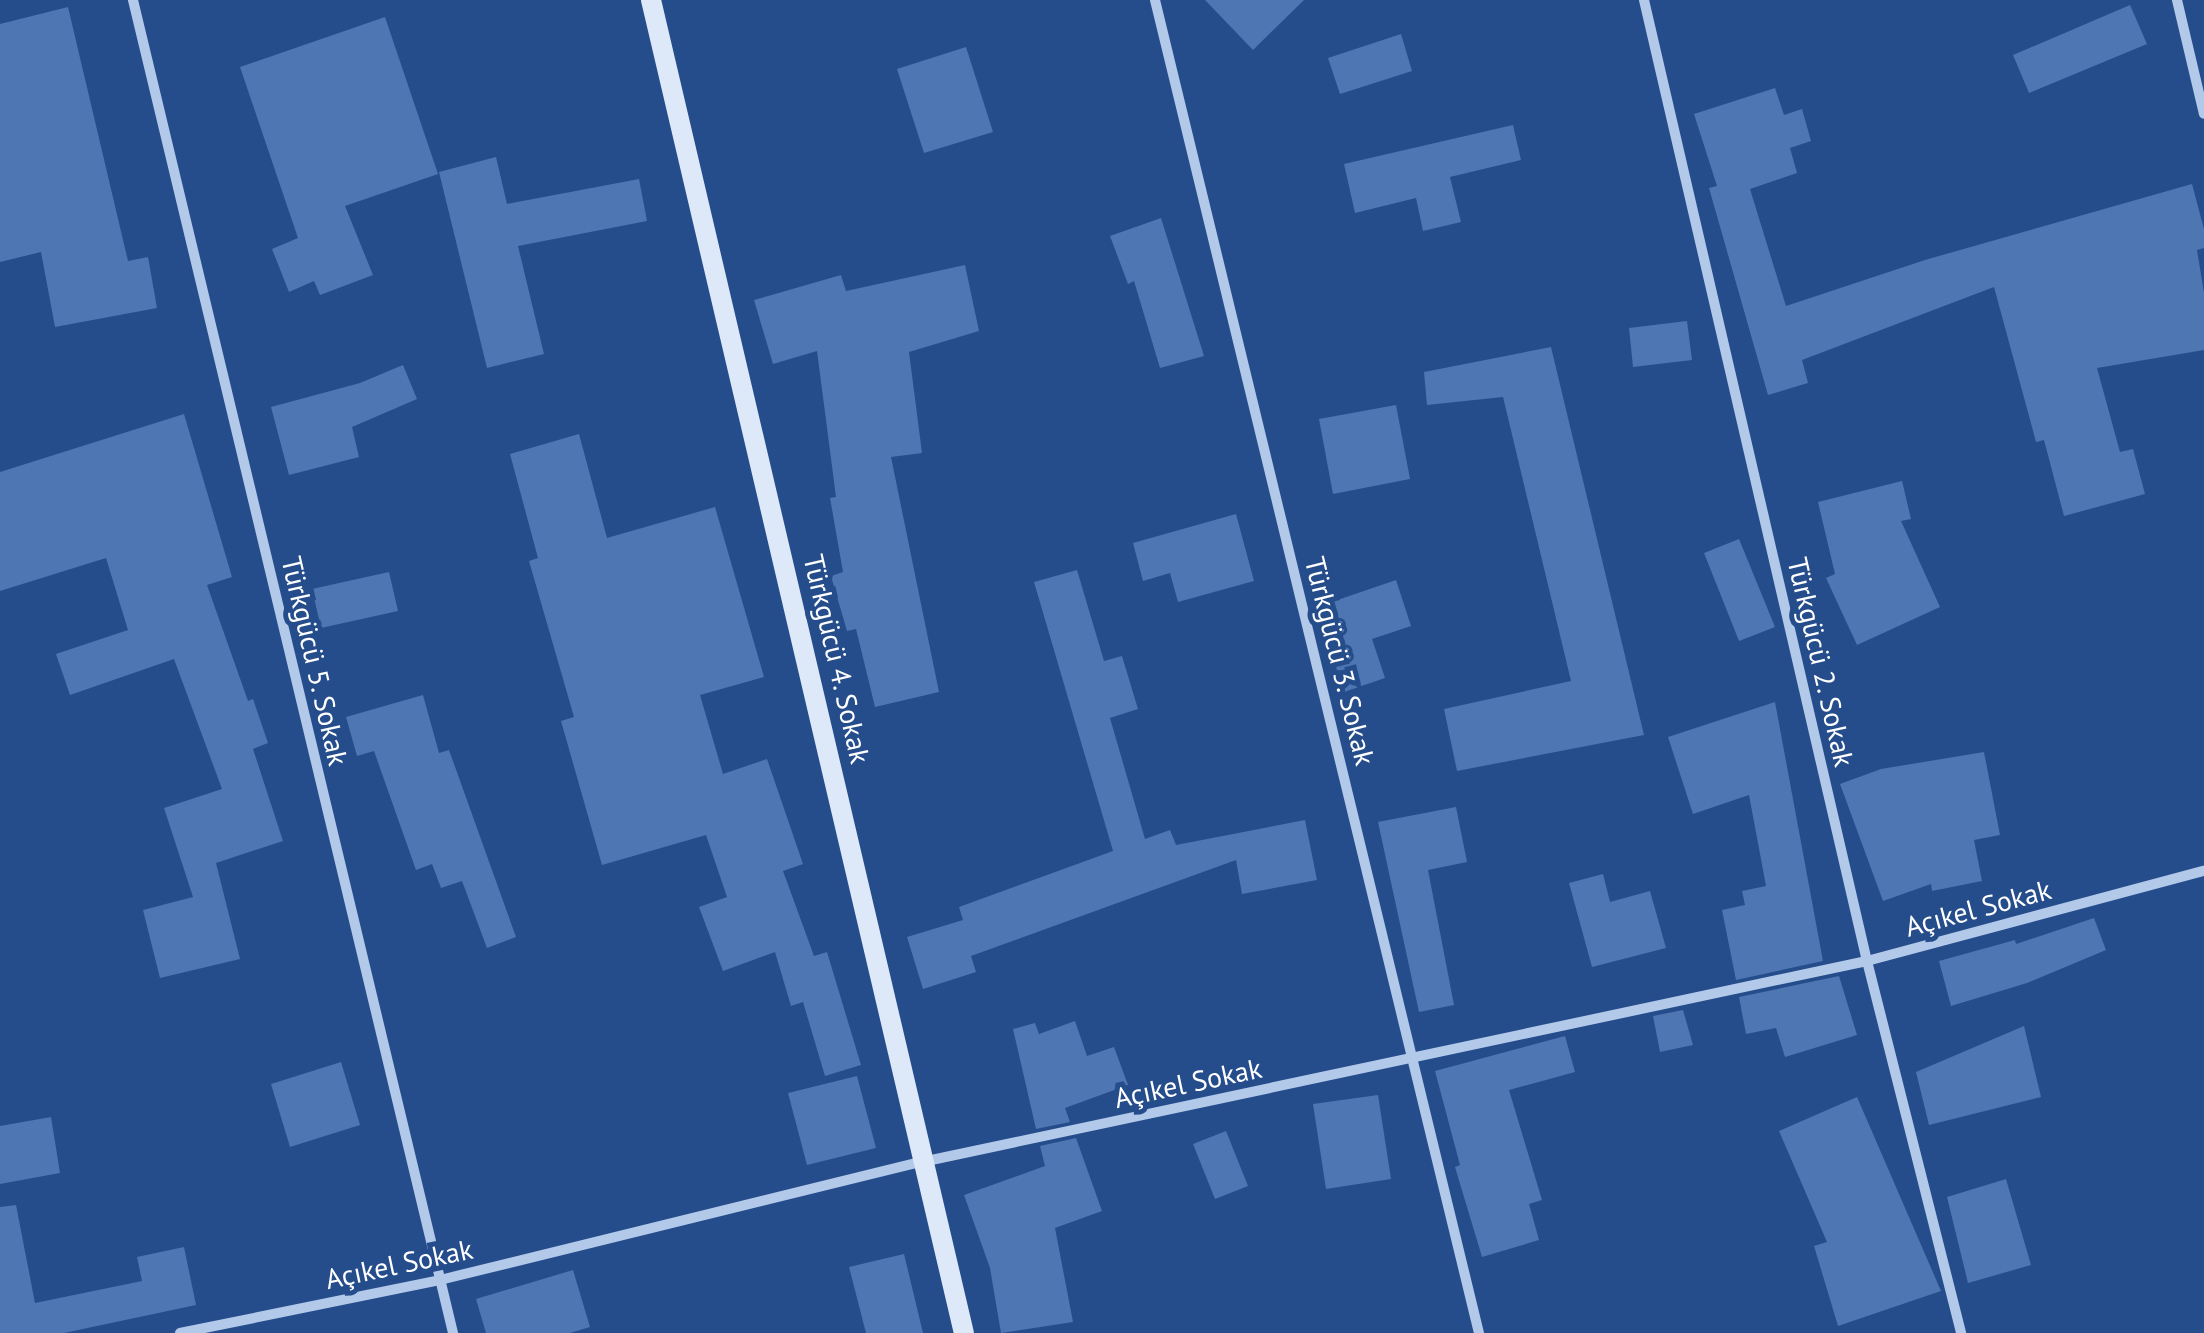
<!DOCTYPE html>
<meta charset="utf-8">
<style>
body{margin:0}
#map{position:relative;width:2204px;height:1333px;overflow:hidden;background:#254d8b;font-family:"PT Sans",sans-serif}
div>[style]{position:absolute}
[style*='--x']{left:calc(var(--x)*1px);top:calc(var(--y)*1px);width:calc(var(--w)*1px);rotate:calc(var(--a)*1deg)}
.building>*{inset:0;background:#4d76b2}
.street>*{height:10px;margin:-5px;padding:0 5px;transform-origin:5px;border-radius:5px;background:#b3c9ea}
.secondary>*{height:20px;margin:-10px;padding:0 10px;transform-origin:10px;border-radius:10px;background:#dde8f8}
span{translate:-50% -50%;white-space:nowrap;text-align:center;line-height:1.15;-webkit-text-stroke:10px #254d8b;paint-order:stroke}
.street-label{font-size:28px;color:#fff}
</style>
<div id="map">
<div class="building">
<div style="clip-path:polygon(1205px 0,1304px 0,1253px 50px)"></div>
<div style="clip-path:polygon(2130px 5px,2147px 44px,2029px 93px,2013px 55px)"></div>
<div style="clip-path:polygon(68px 7px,128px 261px,148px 257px,157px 308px,55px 327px,41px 252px,0 262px,0 24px)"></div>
<div style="clip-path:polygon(385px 17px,438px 174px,345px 206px,373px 275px,320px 295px,314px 281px,289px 292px,272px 249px,298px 238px,240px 67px)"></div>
<div style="clip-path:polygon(1401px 34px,1412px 71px,1340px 94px,1328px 58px)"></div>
<div style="clip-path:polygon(966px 47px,993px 132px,924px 153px,897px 69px)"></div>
<div style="clip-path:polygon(1775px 88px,1784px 115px,1802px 109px,1811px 141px,1790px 148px,1797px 173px,1750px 189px,1786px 306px,1925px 260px,2192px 184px,2204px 229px,2204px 248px,2197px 250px,2204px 293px,2204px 350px,2097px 368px,2120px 452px,2133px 449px,2145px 494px,2064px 516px,2044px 440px,2036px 442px,1994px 287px,1802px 360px,1808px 383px,1768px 395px,1709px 188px,1717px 186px,1694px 114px)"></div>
<div style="clip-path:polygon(1513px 125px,1521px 160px,1450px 177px,1461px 222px,1423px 231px,1416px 198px,1355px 213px,1344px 164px)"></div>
<div style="clip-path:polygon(496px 157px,507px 204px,639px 179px,647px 221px,518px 246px,544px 354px,487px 368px,439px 172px)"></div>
<div style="clip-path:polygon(1161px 218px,1204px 356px,1160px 368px,1134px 281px,1128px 284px,1110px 236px)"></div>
<div style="clip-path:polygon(965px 265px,979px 331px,909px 352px,922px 453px,891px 457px,939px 692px,875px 707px,856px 629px,847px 631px,831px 576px,843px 572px,830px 498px,836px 497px,817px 351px,773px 364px,754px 300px,841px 275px,846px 291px)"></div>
<div style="clip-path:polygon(1687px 321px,1692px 360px,1633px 367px,1629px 328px)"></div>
<div style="clip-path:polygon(1551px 347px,1644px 735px,1457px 771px,1444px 709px,1571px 681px,1503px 397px,1427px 405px,1424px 372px)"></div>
<div style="clip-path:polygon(403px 365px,417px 399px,352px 427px,359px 457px,289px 475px,271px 407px,360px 383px)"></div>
<div style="clip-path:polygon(1396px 405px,1410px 479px,1333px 494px,1319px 419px)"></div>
<div style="clip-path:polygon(184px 414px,232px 577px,207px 585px,248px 701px,253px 699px,268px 743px,253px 749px,283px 841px,216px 863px,240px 959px,160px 978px,143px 910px,193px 897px,164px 808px,222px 789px,174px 659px,70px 695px,56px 654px,128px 630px,106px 558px,0 591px,0 472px)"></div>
<div style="clip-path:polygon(579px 434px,607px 538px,715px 507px,764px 677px,700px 695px,723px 774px,767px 759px,803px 864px,783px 871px,814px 956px,827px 952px,861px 1065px,825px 1076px,803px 1002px,791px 1006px,775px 952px,723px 971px,699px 907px,727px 897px,706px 835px,602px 865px,561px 721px,574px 717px,529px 561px,538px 558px,510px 454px)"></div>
<div style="clip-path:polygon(1902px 481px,1911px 519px,1901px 521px,1940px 607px,1857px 645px,1826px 578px,1835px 574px,1818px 502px)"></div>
<div style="clip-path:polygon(1236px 514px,1254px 581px,1178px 602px,1170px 573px,1143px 581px,1133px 543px)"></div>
<div style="clip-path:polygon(1739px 539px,1775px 627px,1739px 641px,1704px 553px)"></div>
<div style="clip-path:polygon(1077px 570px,1104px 661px,1122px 656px,1138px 709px,1110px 718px,1145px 839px,1170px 830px,1176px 845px,1305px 820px,1317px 880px,1242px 894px,1236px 860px,971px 956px,976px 972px,923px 989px,907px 937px,963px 920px,959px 907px,1113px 851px,1034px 582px)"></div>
<div style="clip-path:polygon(389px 572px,398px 611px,321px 628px,312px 589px)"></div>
<div style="clip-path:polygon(1396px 580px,1411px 626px,1372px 639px,1385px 678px,1344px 692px,1317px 607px)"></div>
<div style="clip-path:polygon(423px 695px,439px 753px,449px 750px,516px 937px,487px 948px,462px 881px,441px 888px,432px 864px,416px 870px,374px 751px,357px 756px,346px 717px)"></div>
<div style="clip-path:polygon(1775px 702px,1823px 961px,1736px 980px,1722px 910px,1745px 905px,1742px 891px,1766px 886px,1749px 795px,1693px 814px,1668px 737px)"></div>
<div style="clip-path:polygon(1984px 752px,2000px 835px,1974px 840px,1982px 881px,1932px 891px,1931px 884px,1883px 901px,1840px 784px,1881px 769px)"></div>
<div style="clip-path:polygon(1456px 807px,1467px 862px,1428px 870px,1454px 1005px,1419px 1012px,1378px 822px)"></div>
<div style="clip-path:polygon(1603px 874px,1610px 902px,1650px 891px,1666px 948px,1592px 967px,1569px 883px)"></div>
<div style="clip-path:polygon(2094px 918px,2106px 950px,2027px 983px,1951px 1006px,1939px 961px,2015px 940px,2016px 944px)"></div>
<div style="clip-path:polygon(1839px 976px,1857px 1035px,1785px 1057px,1776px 1028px,1746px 1034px,1739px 997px)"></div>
<div style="clip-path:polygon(1683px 1010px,1693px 1045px,1660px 1052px,1653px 1016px)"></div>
<div style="clip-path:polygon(1075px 1021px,1087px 1056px,1114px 1047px,1128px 1085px,1065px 1108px,1070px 1122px,1036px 1129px,1013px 1029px,1035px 1023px,1039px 1034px)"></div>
<div style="clip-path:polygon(2024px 1026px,2041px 1097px,1929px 1125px,1916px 1072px)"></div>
<div style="clip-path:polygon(1565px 1036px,1575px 1072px,1509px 1090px,1542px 1200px,1529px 1204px,1539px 1240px,1482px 1257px,1455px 1167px,1460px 1165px,1435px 1071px)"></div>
<div style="clip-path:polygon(341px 1062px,360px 1125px,290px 1147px,271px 1084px)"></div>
<div style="clip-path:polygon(857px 1076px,876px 1148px,807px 1165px,788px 1093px)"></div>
<div style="clip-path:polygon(1378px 1095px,1391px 1179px,1326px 1189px,1313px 1104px)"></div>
<div style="clip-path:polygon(1857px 1097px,1941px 1291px,1838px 1326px,1814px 1246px,1827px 1242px,1779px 1131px)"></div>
<div style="clip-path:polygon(51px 1117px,60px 1173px,0 1184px,0 1126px)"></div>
<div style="clip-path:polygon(1226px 1131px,1248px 1186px,1215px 1199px,1193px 1144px)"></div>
<div style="clip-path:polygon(1076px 1138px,1102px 1211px,1055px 1228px,1073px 1322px,1001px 1333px,990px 1268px,964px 1195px,1045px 1166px,1040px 1146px)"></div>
<div style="clip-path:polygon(2006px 1179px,2031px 1265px,1968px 1283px,1947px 1197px)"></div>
<div style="clip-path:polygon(16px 1205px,35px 1303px,142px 1281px,137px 1257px,184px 1247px,196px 1305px,64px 1333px,0 1333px,0 1207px)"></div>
<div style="clip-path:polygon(904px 1254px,923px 1333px,866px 1333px,849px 1267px)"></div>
<div style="clip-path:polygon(573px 1270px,590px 1327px,570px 1333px,486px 1333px,476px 1299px)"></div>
</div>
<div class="street">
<div style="--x:133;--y:0;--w:1371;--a:76.5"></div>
<div style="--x:1155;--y:0;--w:1372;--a:76.34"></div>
<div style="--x:1644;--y:0;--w:987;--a:76.94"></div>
<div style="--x:1867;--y:961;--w:384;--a:75.8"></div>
<div style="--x:2177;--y:0;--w:117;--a:76.7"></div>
<div style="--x:180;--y:1333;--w:265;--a:-11.5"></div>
<div style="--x:440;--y:1280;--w:496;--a:-13.8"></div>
<div style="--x:922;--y:1162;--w:966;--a:-12.01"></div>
<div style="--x:1867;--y:961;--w:349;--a:-15"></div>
</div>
<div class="secondary">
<div style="--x:651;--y:0;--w:1369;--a:76.79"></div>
</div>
<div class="street-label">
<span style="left:837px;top:659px;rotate:77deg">Türkgücü 4. Sokak</span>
<span style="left:315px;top:661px;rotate:77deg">Türkgücü 5. Sokak</span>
<span style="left:1340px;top:661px;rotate:76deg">Türkgücü 3. Sokak</span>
<span style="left:1821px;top:662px;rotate:77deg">Türkgücü 2. Sokak</span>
<span style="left:1978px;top:908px;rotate:-15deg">Açıkel Sokak</span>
<span style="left:1188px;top:1083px;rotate:-12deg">Açıkel Sokak</span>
<span style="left:399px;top:1264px;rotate:-12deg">Açıkel Sokak</span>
</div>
</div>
